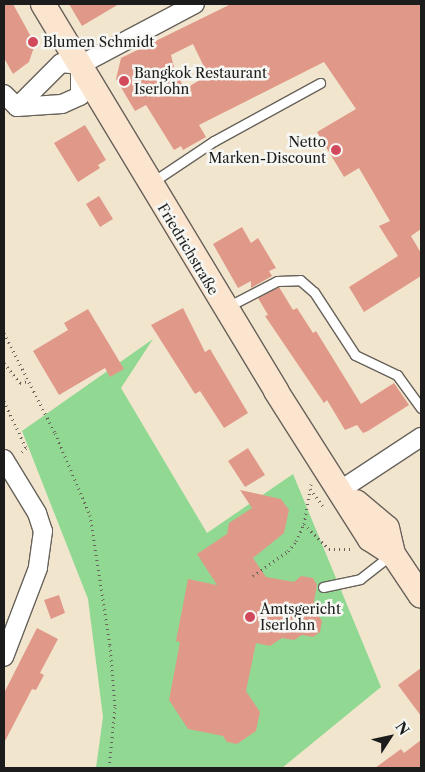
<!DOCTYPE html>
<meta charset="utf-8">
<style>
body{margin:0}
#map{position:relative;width:425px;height:772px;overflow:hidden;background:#f2e5ce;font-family:"Libre Caslon Text",serif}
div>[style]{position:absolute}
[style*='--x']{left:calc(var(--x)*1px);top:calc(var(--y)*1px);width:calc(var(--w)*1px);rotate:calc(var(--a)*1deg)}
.green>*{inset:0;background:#91d993}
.building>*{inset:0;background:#e09989}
.path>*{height:3px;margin-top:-1.5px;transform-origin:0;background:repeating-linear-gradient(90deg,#67625a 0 1px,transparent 0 5px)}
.roads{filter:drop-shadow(1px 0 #67625a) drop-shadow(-1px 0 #67625a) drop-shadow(0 1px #67625a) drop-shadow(0 -1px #67625a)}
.lane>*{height:9px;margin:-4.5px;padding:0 4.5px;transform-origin:4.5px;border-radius:4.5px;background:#fff}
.street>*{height:18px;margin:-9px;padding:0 9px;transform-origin:9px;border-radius:9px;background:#fff}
.secondary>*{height:24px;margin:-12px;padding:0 12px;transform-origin:12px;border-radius:12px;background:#fce5cf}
.dots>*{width:14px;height:14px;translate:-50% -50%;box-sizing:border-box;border:2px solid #f6f6f2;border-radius:50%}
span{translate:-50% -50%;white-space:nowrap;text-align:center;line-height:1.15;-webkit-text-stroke:5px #f6f6f2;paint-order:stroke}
.poi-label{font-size:14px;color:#1c1c1c}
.left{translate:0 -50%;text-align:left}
.right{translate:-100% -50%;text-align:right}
.street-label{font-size:14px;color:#1c1c1c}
.frame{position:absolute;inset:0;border:5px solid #1c1c1c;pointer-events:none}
.north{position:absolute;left:365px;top:712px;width:50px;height:50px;-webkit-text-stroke:4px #f6f6f2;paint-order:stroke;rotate:55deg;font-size:14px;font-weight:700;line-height:20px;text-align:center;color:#1c1c1c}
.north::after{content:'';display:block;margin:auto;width:18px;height:22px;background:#1c1c1c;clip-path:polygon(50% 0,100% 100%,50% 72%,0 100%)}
</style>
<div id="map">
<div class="green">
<div style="clip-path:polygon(153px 339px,121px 388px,207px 533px,293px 474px,381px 687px,282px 768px,96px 768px,103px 717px,88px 599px,22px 431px)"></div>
</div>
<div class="building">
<div style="clip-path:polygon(4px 4px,13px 4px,35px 44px,29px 62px,13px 74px,4px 58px)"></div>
<div style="clip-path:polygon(69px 4px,119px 4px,82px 26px)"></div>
<div style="clip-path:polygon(evenodd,231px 4px,421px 4px,421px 229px,411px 236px,421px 253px,421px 276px,364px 312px,349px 287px,398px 256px,379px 226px,390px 221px,359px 168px,344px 177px,317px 132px,356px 109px,324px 62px,199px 125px,206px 137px,183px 150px,181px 146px,174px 150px,146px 105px,135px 111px,116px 79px,121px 58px,231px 4px,193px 44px,208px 75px,185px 89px,175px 71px,171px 55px,193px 44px)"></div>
<div style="clip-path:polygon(85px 125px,106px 160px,98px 165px,100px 168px,78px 182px,54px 143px)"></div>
<div style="clip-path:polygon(99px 196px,113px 219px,100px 227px,86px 204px)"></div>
<div style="clip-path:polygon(242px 227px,251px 243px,258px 238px,276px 268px,269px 271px,272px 276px,251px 288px,251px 281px,238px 288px,213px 244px)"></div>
<div style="clip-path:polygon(279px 287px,293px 310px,297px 308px,313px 333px,316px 331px,361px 404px,394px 383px,409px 405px,368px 431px,363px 433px,357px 425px,345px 430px,327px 400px,324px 403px,265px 316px,268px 315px,258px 298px)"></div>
<div style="clip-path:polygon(183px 308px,205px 352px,210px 349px,248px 413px,224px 428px,200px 391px,195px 394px,151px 325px)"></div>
<div style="clip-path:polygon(88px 309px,124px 369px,110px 377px,105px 368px,59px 395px,33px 351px,68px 330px,64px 323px)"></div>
<div style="clip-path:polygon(248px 448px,265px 475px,245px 487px,228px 461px)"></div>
<div style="clip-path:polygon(240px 490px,281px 499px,289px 510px,284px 533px,253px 558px,266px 577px,294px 582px,301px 576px,313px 578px,317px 585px,313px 607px,322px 621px,320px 632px,313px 637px,302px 635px,294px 640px,282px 638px,270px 646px,256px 643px,246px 691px,260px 712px,256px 731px,237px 744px,227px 742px,223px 736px,188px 729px,169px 700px,180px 642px,176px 641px,188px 579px,217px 585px,197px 554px,227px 534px,229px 523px,252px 508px)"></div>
<div style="clip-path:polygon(59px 595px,65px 613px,51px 619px,44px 600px)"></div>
<div style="clip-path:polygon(37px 628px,58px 639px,40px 673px,44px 675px,36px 690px,32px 689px,4px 743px,4px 693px)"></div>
<div style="clip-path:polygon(421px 668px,421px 716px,398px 685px)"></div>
<div style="clip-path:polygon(421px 740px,421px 768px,375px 768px,401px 749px,404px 753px)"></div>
</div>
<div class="path">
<div style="--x:4;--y:333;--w:112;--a:63"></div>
<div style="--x:55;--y:433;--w:89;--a:66.9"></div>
<div style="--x:90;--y:515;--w:132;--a:81.3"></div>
<div style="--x:110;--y:645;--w:62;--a:85.4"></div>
<div style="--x:115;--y:707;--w:61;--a:95.6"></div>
<div style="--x:4;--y:363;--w:26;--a:51"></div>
<div style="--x:20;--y:383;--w:8;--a:-14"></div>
<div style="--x:4;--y:401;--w:52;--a:64.9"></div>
<div style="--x:26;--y:448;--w:7;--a:135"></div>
<div style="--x:311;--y:484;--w:5;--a:101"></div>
<div style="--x:310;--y:489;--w:21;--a:53"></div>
<div style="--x:304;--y:524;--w:35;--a:45"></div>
<div style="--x:329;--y:549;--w:25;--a:0"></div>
<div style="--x:253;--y:576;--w:43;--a:-35.5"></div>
<div style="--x:288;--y:551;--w:13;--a:-51"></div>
<div style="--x:296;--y:541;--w:19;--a:-65"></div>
<div style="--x:304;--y:524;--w:35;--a:-80"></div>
</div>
<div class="roads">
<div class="lane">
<div style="--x:151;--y:183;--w:76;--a:-33.7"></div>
<div style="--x:214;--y:141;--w:121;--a:-28.7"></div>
<div style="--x:227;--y:307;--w:56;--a:-27.5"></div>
<div style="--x:277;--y:281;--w:23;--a:-2"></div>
<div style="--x:300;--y:280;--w:18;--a:41"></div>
<div style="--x:314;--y:292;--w:75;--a:56.9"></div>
<div style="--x:355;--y:355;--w:47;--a:25.5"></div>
<div style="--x:397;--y:375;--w:41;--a:54"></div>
<div style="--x:323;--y:587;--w:38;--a:-12"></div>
<div style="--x:360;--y:579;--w:41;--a:-38"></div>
</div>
<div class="street">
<div style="--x:4;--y:94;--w:18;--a:45"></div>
<div style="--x:17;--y:107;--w:62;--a:-45"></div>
<div style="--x:61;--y:63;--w:19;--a:6"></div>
<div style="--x:80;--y:65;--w:130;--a:-27.9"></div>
<div style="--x:17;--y:107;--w:45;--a:-3.8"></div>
<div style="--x:62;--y:104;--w:20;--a:-24"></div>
<div style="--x:80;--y:96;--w:30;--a:-90"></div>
<div style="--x:4;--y:459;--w:63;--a:58.6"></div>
<div style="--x:37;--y:513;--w:19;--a:72"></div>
<div style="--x:43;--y:531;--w:37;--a:98"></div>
<div style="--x:38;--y:568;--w:95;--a:110.9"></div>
<div style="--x:342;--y:489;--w:95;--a:-33.4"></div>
</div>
<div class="secondary">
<div style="--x:43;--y:4;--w:452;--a:58.9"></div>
<div style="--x:276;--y:391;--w:175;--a:57.6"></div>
<div style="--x:370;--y:539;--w:27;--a:33"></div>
<div style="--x:393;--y:554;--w:50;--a:56.3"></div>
<div style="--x:356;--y:502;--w:40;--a:40"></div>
<div style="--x:387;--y:528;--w:27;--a:77"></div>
</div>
</div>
<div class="dots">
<div style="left:33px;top:42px;background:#d1495b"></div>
<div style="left:124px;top:81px;background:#d1495b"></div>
<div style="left:336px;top:150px;background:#d1495b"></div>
<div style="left:250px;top:617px;background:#d1495b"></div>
</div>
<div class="poi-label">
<span class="left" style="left:43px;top:42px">Blumen Schmidt</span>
<span class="left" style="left:134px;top:81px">Bangkok Restaurant<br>Iserlohn</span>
<span class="right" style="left:326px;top:150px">Netto<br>Marken-Discount</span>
<span class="left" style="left:260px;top:617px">Amtsgericht<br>Iserlohn</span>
</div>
<div class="street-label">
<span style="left:188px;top:249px;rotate:59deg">Friedrichstraße</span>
</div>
<div class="frame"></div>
<div class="north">N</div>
</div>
